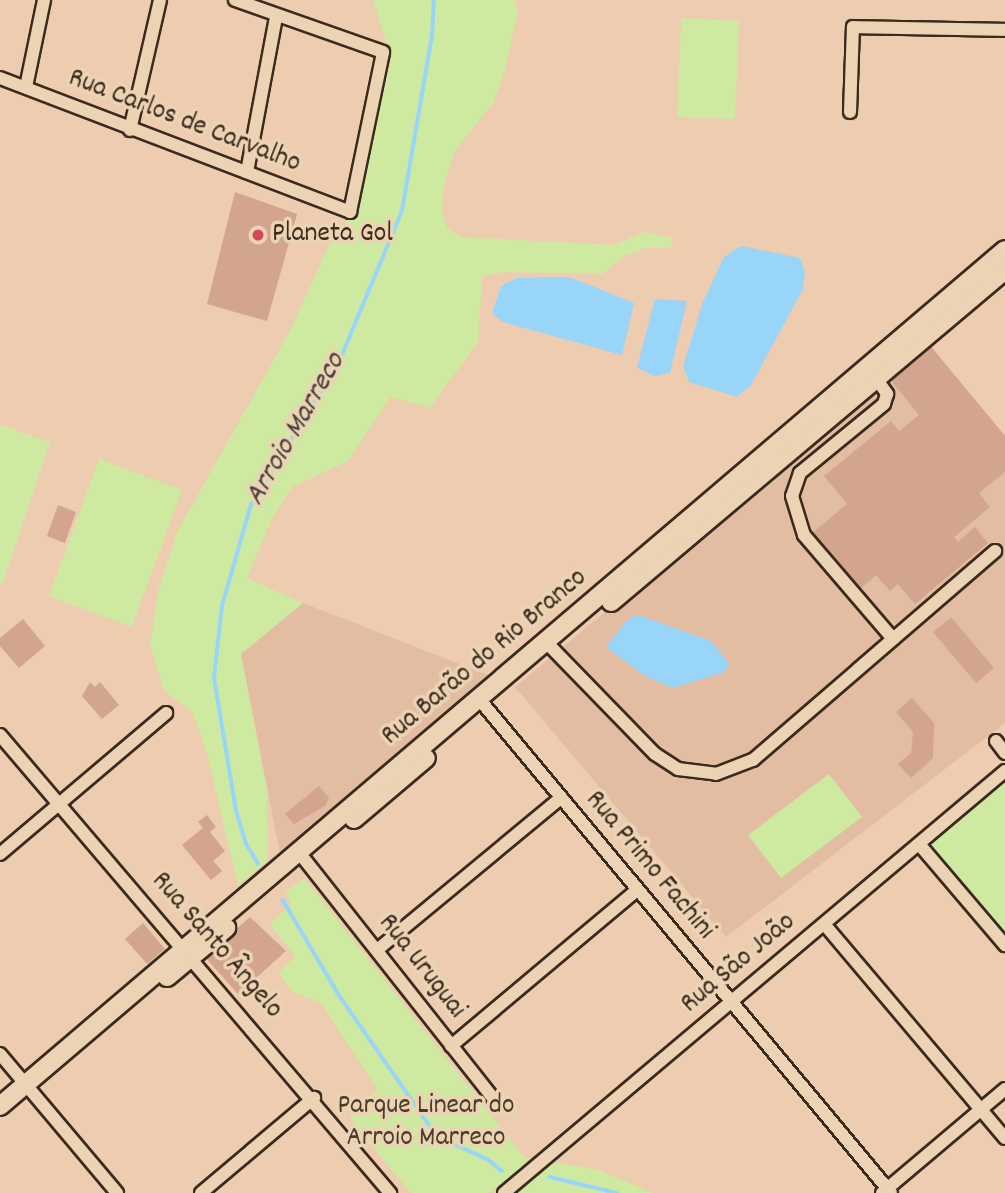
<!DOCTYPE html>
<meta charset="utf-8">
<style>
body{margin:0}
#map{position:relative;width:1005px;height:1193px;overflow:hidden;background:#edccaf;font-family:Dekko,sans-serif}
div>[style]{position:absolute}
[style*='--x']{left:calc(var(--x)*1px);top:calc(var(--y)*1px);width:calc(var(--w)*1px);rotate:calc(var(--a)*1deg)}
.built>*{inset:0;background:#e2bda2}
.green>*{inset:0;background:#cee9a0}
.water>*{inset:0;background:#98d5f9}
.stream>*{height:3.5px;margin:-1.75px;padding:0 1.75px;transform-origin:1.75px;border-radius:1.75px;background:#98d5f9}
.building>*{inset:0;background:#d3a48e}
.roads{filter:drop-shadow(2px 0 #3b2a1e) drop-shadow(-2px 0 #3b2a1e) drop-shadow(0 2px #3b2a1e) drop-shadow(0 -2px #3b2a1e)}
.street>*{height:12px;margin:-6px;padding:0 6px;transform-origin:6px;border-radius:6px;background:#ecd3b4}
.secondary>*{height:18px;margin:-9px;padding:0 9px;transform-origin:9px;border-radius:9px;background:#ecd3b4}
.dots>*{width:19px;height:19px;translate:-50% -50%;box-sizing:border-box;border:4px solid #ecd3b4;border-radius:50%}
span{translate:-50% -50%;white-space:nowrap;text-align:center;line-height:1.15;-webkit-text-stroke:7px #ecd3b4;paint-order:stroke}
.street-label{font-size:28px;color:#3b2a1e}
.poi-label{font-size:28px;color:#3b2a1e}
.left{translate:0 -50%;text-align:left}
.park-label{font-size:28px;color:#4a3d2b}
.water-label{font-size:30px;color:#49443f;font-style:italic}
</style>
<div id="map">
<div class="built">
<div style="clip-path:polygon(928px 343px,1005px 436px,1005px 723px,726px 937px,515px 687px)"></div>
<div style="clip-path:polygon(303px 603px,488px 675px,280px 853px,241px 654px)"></div>
</div>
<div class="green">
<div style="clip-path:polygon(373px 0,514px 0,518px 11px,504px 74px,493px 103px,455px 151px,445px 181px,442px 210px,447px 228px,461px 237px,614px 245px,643px 232px,674px 238px,671px 248px,646px 248px,625px 255px,603px 274px,504px 272px,482px 277px,478px 342px,430px 408px,391px 397px,348px 461px,292px 487px,272px 519px,247px 578px,303px 603px,241px 654px,267px 790px,268px 860px,238px 886px,207px 753px,193px 713px,164px 690px,150px 645px,158px 592px,177px 532px,291px 329px,327px 249px,356px 207px,388px 49px)"></div>
<div style="clip-path:polygon(681px 18px,739px 21px,735px 119px,677px 117px)"></div>
<div style="clip-path:polygon(0 425px,50px 442px,3px 583px,0 582px)"></div>
<div style="clip-path:polygon(99px 459px,182px 490px,132px 627px,49px 596px)"></div>
<div style="clip-path:polygon(829px 774px,862px 817px,781px 878px,748px 835px)"></div>
<div style="clip-path:polygon(1005px 779px,1005px 935px,928px 844px)"></div>
<div style="clip-path:polygon(304px 878px,525px 1158px,596px 1169px,653px 1193px,509px 1193px,501px 1184px,489px 1193px,411px 1193px,350px 1119px,377px 1089px,321px 1003px,293px 992px,279px 973px,295px 956px,270px 924px,291px 904px,286px 892px)"></div>
</div>
<div class="water">
<div style="clip-path:polygon(741px 246px,800px 258px,805px 272px,803px 289px,751px 385px,737px 397px,689px 382px,683px 366px,703px 302px,724px 257px)"></div>
<div style="clip-path:polygon(569px 277px,634px 303px,622px 355px,503px 322px,492px 313px,501px 286px,517px 278px)"></div>
<div style="clip-path:polygon(655px 299px,687px 301px,670px 373px,655px 376px,637px 368px)"></div>
<div style="clip-path:polygon(638px 615px,711px 641px,729px 664px,724px 672px,673px 688px,645px 676px,606px 647px,628px 619px)"></div>
</div>
<div class="stream">
<div style="--x:258;--y:864;--w:23;--a:-121"></div>
<div style="--x:246;--y:844;--w:34;--a:-107"></div>
<div style="--x:236;--y:811;--w:135;--a:-99.4"></div>
<div style="--x:214;--y:678;--w:72;--a:-83.7"></div>
<div style="--x:222;--y:606;--w:105;--a:-74"></div>
<div style="--x:251;--y:505;--w:170;--a:-58.5"></div>
<div style="--x:340;--y:360;--w:161;--a:-67.4"></div>
<div style="--x:402;--y:211;--w:178;--a:-80.3"></div>
<div style="--x:432;--y:36;--w:36;--a:-87"></div>
<div style="--x:283;--y:900;--w:110;--a:59.5"></div>
<div style="--x:339;--y:995;--w:172;--a:55.2"></div>
<div style="--x:437;--y:1136;--w:57;--a:24.8"></div>
<div style="--x:489;--y:1160;--w:17;--a:40"></div>
<div style="--x:550;--y:1177;--w:69;--a:13.4"></div>
</div>
<div class="building">
<div style="clip-path:polygon(235px 192px,297px 214px,267px 321px,207px 304px)"></div>
<div style="clip-path:polygon(928px 343px,1005px 436px,1005px 472px,979px 493px,990px 507px,954px 537px,958px 542px,975px 527px,988px 543px,915px 604px,898px 584px,890px 591px,876px 575px,859px 590px,812px 533px,847px 504px,824px 476px,891px 421px,899px 431px,919px 415px,888px 377px)"></div>
<div style="clip-path:polygon(58px 505px,76px 512px,65px 543px,47px 536px)"></div>
<div style="clip-path:polygon(951px 617px,994px 668px,976px 683px,933px 632px)"></div>
<div style="clip-path:polygon(23px 619px,45px 646px,19px 668px,0 646px,0 638px)"></div>
<div style="clip-path:polygon(90px 682px,95px 687px,100px 682px,119px 705px,102px 719px,82px 696px)"></div>
<div style="clip-path:polygon(912px 698px,934px 723px,933px 758px,911px 778px,898px 764px,911px 753px,913px 732px,896px 712px)"></div>
<div style="clip-path:polygon(319px 786px,329px 798px,325px 806px,294px 824px,285px 814px)"></div>
<div style="clip-path:polygon(207px 815px,216px 827px,210px 832px,225px 851px,213px 861px,222px 871px,211px 880px,182px 845px,203px 828px,198px 822px)"></div>
<div style="clip-path:polygon(250px 917px,286px 951px,238px 994px,205px 957px)"></div>
<div style="clip-path:polygon(143px 923px,165px 949px,147px 964px,125px 939px)"></div>
</div>
<div class="roads">
<div class="street">
<div style="--x:0;--y:78;--w:375;--a:20.9"></div>
<div style="--x:350;--y:212;--w:163;--a:-78.3"></div>
<div style="--x:383;--y:52;--w:157;--a:-160.6"></div>
<div style="--x:26;--y:87;--w:89;--a:-78.3"></div>
<div style="--x:850;--y:112;--w:85;--a:-88"></div>
<div style="--x:853;--y:27;--w:152;--a:1.1"></div>
<div style="--x:130;--y:130;--w:133;--a:-77"></div>
<div style="--x:247;--y:172;--w:158;--a:-79.4"></div>
<div style="--x:872;--y:373;--w:26;--a:54"></div>
<div style="--x:887;--y:394;--w:10;--a:107"></div>
<div style="--x:884;--y:404;--w:109;--a:140.6"></div>
<div style="--x:800;--y:473;--w:24;--a:109"></div>
<div style="--x:792;--y:496;--w:41;--a:72.9"></div>
<div style="--x:804;--y:535;--w:137;--a:49.4"></div>
<div style="--x:546;--y:642;--w:156;--a:45.8"></div>
<div style="--x:655;--y:754;--w:27;--a:33"></div>
<div style="--x:678;--y:769;--w:38;--a:7"></div>
<div style="--x:716;--y:774;--w:40;--a:-21"></div>
<div style="--x:753;--y:760;--w:320;--a:-40.8"></div>
<div style="--x:479;--y:699;--w:643;--a:50.17"></div>
<div style="--x:0;--y:735;--w:602;--a:49.58"></div>
<div style="--x:996;--y:741;--w:15;--a:53"></div>
<div style="--x:919;--y:844;--w:133;--a:49.6"></div>
<div style="--x:0;--y:854;--w:218;--a:-40.3"></div>
<div style="--x:305;--y:860;--w:311;--a:51.7"></div>
<div style="--x:825;--y:925;--w:279;--a:49.8"></div>
<div style="--x:377;--y:950;--w:239;--a:-39.6"></div>
<div style="--x:451;--y:1046;--w:243;--a:-40"></div>
<div style="--x:0;--y:1054;--w:182;--a:49.9"></div>
<div style="--x:201;--y:1193;--w:148;--a:-40.1"></div>
<div style="--x:504;--y:1193;--w:655;--a:-40.11"></div>
<div style="--x:882;--y:1193;--w:161;--a:-40.2"></div>
</div>
<div class="secondary">
<div style="--x:611;--y:602;--w:515;--a:-40.12"></div>
<div style="--x:354;--y:819;--w:94;--a:-40.3"></div>
<div style="--x:167;--y:977;--w:77;--a:-39.7"></div>
<div style="--x:0;--y:1106;--w:1320;--a:-40.42"></div>
</div>
</div>
<div class="dots">
<div style="left:258px;top:235px;background:#d1495b"></div>
</div>
<div class="street-label">
<span style="left:184px;top:122px;rotate:21deg">Rua Carlos de Carvalho</span>
<span style="left:485px;top:658px;rotate:-40deg">Rua Barão do Rio Branco</span>
<span style="left:649px;top:866px;rotate:50deg">Rua Primo Fachini</span>
<span style="left:216px;top:946px;rotate:49deg">Rua Santo Ângelo</span>
<span style="left:739px;top:964px;rotate:-40deg">Rua São João</span>
<span style="left:421px;top:967px;rotate:52deg">Rua Uruguai</span>
</div>
<div class="poi-label">
<span class="left" style="left:272px;top:235px">Planeta Gol</span>
</div>
<div class="park-label">
<span style="left:426px;top:1123px">Parque Linear do<br>Arroio Marreco</span>
</div>
<div class="water-label">
<span style="left:297px;top:430px;rotate:-60deg">Arroio Marreco</span>
</div>
</div>
